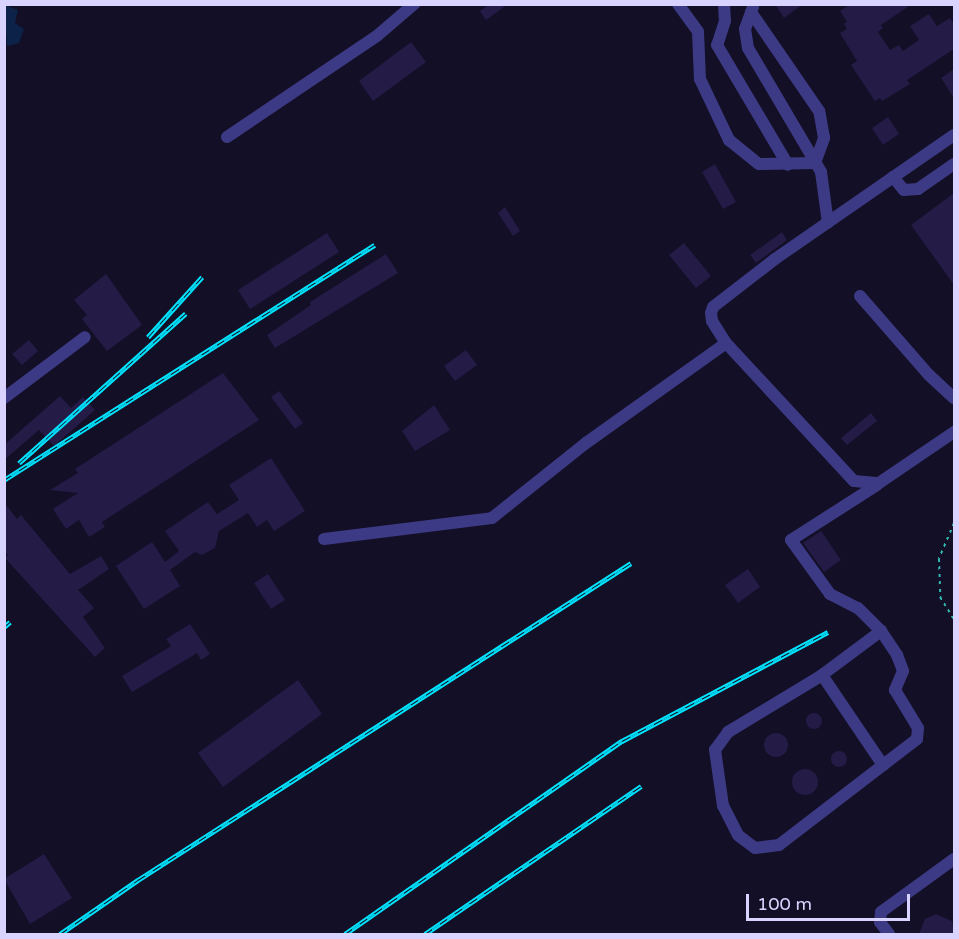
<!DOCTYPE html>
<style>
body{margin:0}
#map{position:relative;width:959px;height:939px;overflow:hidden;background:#130f26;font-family:"Varela Round",sans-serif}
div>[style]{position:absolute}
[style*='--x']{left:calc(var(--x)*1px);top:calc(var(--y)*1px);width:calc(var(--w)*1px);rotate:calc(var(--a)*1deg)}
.water>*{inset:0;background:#0c2248}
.building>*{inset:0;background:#241b47}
.round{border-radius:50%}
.path>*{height:2px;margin-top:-1px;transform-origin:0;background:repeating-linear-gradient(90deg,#2fb8b0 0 3px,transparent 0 7.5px)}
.minor>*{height:12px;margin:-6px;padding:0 6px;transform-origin:6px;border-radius:6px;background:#3d3a85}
.rail>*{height:5px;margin-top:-2.5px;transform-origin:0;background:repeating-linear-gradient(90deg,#130f26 0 9px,#00e5ff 0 18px);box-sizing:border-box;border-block:2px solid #00e5ff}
span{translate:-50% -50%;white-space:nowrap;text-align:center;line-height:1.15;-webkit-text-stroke:5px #130f26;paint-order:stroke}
.frame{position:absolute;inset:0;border:6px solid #d9d4ff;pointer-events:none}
.scale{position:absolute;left:746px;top:894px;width:164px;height:27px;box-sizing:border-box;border:3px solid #d9d4ff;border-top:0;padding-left:8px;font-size:18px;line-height:21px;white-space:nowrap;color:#d9d4ff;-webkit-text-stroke:4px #130f26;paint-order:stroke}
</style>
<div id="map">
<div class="water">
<div style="clip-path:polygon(4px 5px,18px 10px,15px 23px,24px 29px,19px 43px,7px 46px)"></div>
</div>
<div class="building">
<div style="clip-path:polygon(490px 4px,508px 4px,486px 20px,480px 11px)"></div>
<div style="clip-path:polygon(775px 4px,803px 4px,784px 18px)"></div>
<div style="clip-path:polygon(851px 4px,912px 4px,881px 25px,883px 28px,878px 32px,890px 50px,899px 45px,903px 51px,919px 40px,910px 26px,929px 14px,937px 26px,950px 18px,954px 24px,954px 49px,907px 80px,910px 84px,882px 101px,880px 98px,875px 101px,851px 65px,857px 61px,840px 33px,847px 29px,844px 24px,847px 22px,840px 11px)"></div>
<div style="clip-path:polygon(411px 42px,426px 62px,373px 101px,359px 81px)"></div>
<div style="clip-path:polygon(954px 69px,954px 98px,941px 78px)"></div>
<div style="clip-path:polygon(888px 117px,899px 134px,883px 145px,872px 128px)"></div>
<div style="clip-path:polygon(715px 164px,736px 202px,723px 209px,702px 172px)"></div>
<div style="clip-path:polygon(954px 193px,954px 285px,911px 225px)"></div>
<div style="clip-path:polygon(505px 207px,520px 231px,513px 236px,498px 213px)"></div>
<div style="clip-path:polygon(782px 232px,787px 240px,756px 263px,750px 255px)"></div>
<div style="clip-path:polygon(327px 233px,339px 252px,250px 309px,238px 290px)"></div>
<div style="clip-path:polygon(684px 243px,711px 276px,696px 288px,669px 255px)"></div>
<div style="clip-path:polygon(386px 254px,398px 273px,275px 348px,267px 335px,311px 305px,310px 302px)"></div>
<div style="clip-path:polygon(106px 274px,142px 325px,107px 351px,82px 319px,87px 315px,74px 300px)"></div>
<div style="clip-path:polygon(29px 340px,38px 351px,22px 365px,12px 354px)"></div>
<div style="clip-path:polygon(466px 350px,477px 365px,455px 381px,444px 366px)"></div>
<div style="clip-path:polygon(223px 373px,259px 420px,102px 522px,105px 527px,89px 537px,79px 520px,66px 529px,53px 509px,78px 493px,50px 490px,78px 473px,75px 469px)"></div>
<div style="clip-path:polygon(279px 391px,303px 423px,295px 429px,271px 397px)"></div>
<div style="clip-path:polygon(60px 396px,71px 408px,83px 397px,95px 410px,54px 446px,39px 430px,4px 460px,4px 445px)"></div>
<div style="clip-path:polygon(434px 405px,450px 430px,415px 451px,402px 431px)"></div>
<div style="clip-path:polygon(871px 413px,877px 421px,847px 445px,841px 438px)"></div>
<div style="clip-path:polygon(271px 458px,305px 511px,274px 531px,267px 520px,257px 527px,248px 513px,219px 531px,215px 548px,202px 555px,195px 552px,170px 570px,180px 586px,144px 609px,116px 566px,152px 542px,165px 562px,179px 551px,165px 531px,208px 502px,217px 514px,239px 500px,229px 485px)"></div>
<div style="clip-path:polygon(4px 502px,17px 519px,21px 515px,70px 574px,101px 556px,109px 569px,78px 590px,94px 608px,83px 617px,105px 648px,95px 657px,5px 558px,8px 555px,4px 551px)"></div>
<div style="clip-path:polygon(821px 531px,841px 560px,824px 572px,803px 543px)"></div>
<div style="clip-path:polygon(748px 569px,760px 587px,738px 603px,725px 585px)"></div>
<div style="clip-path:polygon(268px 574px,285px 600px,271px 609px,254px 583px)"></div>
<div style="clip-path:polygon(190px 624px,210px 654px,201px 660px,197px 653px,132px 692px,122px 676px,171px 646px,166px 639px)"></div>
<div style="clip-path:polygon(298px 680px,322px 714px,223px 787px,198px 753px)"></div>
<div class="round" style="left:806px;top:713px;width:16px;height:16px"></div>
<div class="round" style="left:764px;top:733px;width:24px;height:24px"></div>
<div class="round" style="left:831px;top:751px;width:16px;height:16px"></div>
<div class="round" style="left:792px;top:769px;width:26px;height:26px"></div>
<div style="clip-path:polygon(44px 854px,72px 898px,30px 924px,4px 879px)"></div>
<div style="clip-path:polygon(936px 914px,952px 921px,954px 934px,919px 934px,925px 919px)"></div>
</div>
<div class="path">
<div style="--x:954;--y:523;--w:39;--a:113"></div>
<div style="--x:939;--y:559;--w:38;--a:88"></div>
<div style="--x:940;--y:597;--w:26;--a:58"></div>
</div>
<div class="minor">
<div style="--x:678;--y:4;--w:34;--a:54"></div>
<div style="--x:698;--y:32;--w:47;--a:87.6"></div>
<div style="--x:700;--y:79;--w:68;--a:64.6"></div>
<div style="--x:729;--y:140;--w:38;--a:39"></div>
<div style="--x:759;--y:164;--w:56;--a:-1"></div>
<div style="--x:815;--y:163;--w:27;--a:-70"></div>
<div style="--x:824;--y:138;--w:27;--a:-100"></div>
<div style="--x:819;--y:111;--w:120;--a:-124.5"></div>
<div style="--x:724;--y:4;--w:17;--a:87"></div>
<div style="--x:725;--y:21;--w:25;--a:108"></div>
<div style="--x:717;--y:45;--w:139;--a:59.4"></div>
<div style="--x:753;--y:7;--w:23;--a:110"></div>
<div style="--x:745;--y:29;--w:19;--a:81"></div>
<div style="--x:748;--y:48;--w:144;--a:59.5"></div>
<div style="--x:821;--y:172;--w:51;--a:82.2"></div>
<div style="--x:954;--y:135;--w:218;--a:145.3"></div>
<div style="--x:775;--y:259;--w:78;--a:142.3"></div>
<div style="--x:713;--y:307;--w:6;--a:108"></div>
<div style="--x:711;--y:313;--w:8;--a:83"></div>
<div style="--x:712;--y:321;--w:26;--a:58"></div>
<div style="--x:726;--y:343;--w:188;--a:47.2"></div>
<div style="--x:854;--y:481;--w:25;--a:5"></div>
<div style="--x:879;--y:483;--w:91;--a:-34.2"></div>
<div style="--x:227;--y:137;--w:182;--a:-34"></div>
<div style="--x:378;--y:35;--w:48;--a:-40.7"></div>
<div style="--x:893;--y:177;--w:17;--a:50"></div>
<div style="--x:904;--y:190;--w:14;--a:-4"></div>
<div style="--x:918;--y:189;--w:44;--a:-34.8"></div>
<div style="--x:860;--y:296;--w:105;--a:48.9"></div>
<div style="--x:929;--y:375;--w:34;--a:43"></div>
<div style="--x:4;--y:398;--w:101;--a:-37"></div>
<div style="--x:877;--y:485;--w:102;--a:147.4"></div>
<div style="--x:791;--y:540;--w:67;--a:54.2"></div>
<div style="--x:830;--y:594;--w:31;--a:27"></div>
<div style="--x:858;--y:608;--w:33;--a:45"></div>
<div style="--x:324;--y:539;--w:169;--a:-7.1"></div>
<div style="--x:492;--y:518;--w:120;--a:-38.6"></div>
<div style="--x:586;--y:443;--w:172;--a:-35.5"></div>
<div style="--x:822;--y:675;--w:74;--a:-36.7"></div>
<div style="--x:881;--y:631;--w:29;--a:56"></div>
<div style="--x:897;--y:655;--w:17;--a:69"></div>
<div style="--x:903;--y:671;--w:21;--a:113"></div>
<div style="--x:895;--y:690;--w:44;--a:58.8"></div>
<div style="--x:918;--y:728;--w:11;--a:95"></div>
<div style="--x:917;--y:739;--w:174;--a:142.5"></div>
<div style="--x:779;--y:845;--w:24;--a:173"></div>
<div style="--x:755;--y:848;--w:21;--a:-143"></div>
<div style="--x:738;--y:835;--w:33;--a:-117"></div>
<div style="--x:723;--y:806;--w:57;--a:-98.1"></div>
<div style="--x:715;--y:750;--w:22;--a:-54"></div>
<div style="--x:728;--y:732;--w:110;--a:-31.2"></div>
<div style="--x:822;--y:675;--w:109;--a:55.9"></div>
<div style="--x:889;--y:934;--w:15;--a:-127"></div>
<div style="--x:880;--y:922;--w:10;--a:-84"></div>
<div style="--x:881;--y:912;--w:90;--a:-36"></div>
</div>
<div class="rail">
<div style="--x:148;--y:337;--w:81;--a:-48"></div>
<div style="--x:19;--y:463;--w:224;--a:-41.9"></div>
<div style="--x:4;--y:480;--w:439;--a:-32.4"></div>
<div style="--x:4;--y:627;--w:8;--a:-40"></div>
<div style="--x:60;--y:934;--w:95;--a:-34.7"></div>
<div style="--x:138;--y:880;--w:586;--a:-32.74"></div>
<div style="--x:345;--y:934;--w:338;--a:-34.9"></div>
<div style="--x:622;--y:741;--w:233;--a:-27.9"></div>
<div style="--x:425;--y:934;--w:262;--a:-34.4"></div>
</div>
<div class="frame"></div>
<div class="scale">100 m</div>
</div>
